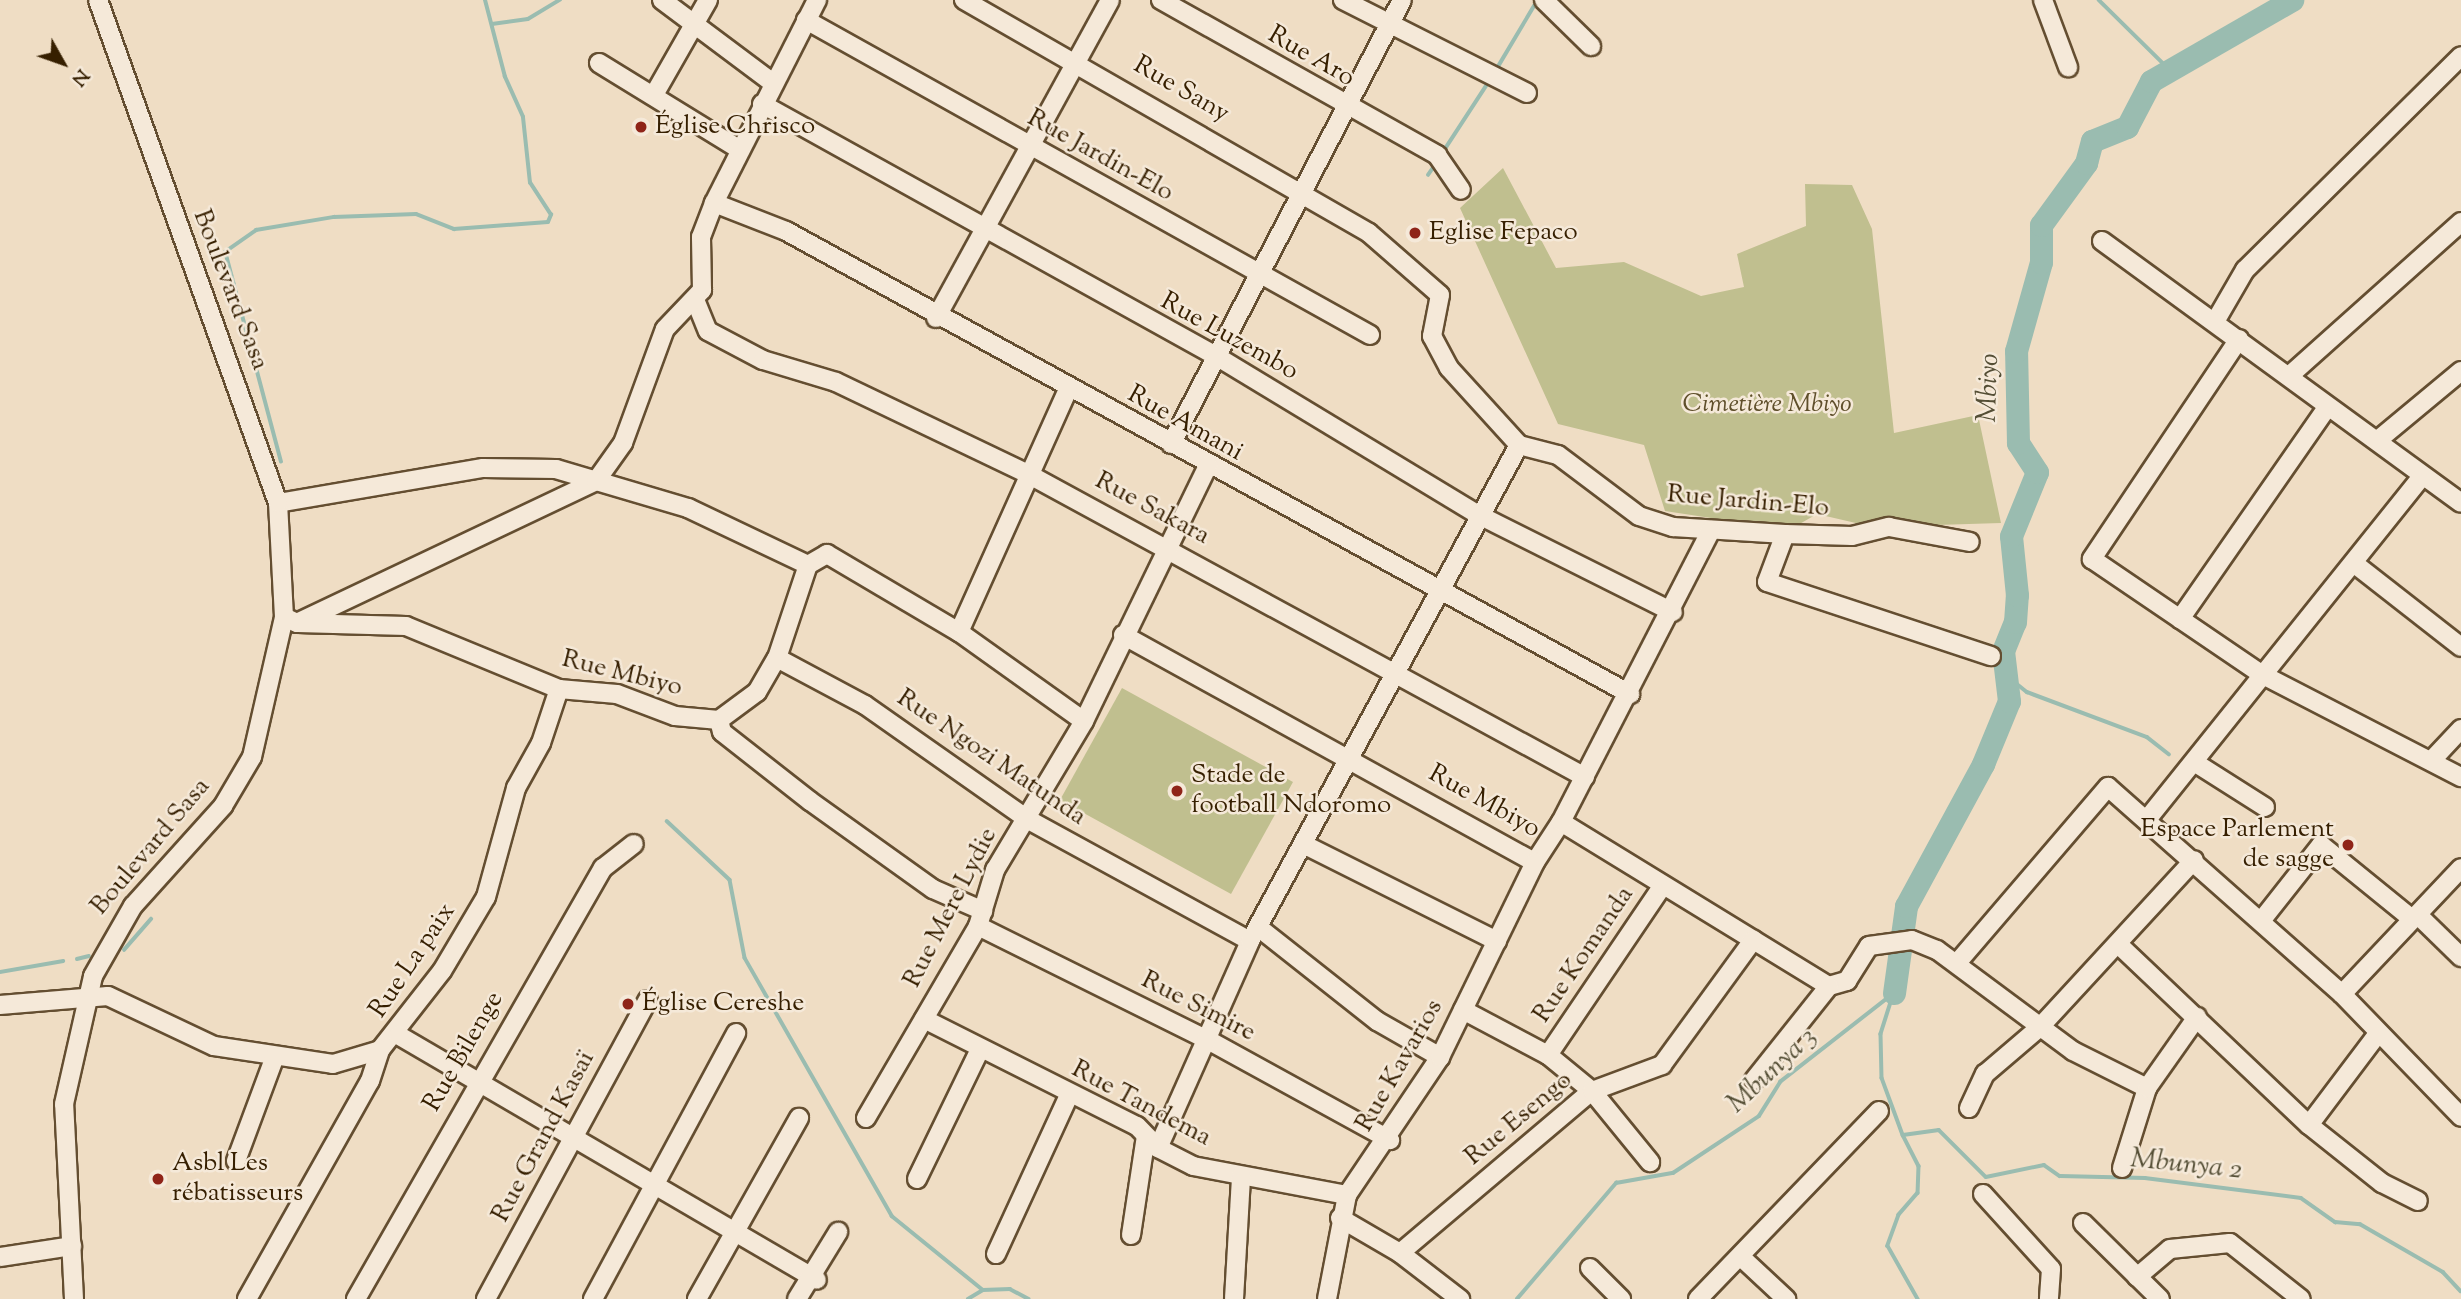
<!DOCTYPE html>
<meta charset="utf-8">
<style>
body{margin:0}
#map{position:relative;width:2461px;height:1299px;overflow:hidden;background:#efddc4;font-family:"Sorts Mill Goudy",serif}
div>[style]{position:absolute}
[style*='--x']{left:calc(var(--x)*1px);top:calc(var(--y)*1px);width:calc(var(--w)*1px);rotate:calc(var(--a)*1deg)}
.green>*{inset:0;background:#c0bf8f}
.stream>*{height:3.5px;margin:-1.75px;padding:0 1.75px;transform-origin:1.75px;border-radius:1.75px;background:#9abcb0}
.river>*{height:23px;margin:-11.5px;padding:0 11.5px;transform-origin:11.5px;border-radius:11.5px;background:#9abcb0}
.roads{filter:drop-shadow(2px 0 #644e31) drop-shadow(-2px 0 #644e31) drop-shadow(0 2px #644e31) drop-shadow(0 -2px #644e31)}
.minor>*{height:18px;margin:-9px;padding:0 9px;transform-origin:9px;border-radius:9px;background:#f5e9d9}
.dots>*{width:19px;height:19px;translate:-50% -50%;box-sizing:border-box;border:4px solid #f5e9d9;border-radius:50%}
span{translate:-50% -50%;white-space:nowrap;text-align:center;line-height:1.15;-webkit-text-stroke:5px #f5e9d9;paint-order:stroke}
.street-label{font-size:26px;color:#361f00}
.poi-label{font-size:26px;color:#361f00}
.left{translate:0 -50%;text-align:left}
.right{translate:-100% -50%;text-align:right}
.park-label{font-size:26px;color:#5f4f2b;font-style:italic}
.water-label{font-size:28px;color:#544e35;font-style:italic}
.north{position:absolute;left:28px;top:28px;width:70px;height:70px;-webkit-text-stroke:5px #f5e9d9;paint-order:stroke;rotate:130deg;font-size:19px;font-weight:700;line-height:28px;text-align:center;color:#361f00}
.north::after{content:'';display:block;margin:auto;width:24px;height:32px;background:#361f00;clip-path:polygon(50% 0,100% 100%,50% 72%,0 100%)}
</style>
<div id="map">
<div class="green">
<div style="clip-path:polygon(1503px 168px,1556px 268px,1624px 262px,1701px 296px,1744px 287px,1737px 254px,1806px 226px,1805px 184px,1852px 185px,1872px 229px,1894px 433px,1978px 415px,2001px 523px,1873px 527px,1817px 514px,1789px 530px,1665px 511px,1644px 445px,1558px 424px,1460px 208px)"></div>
<div style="clip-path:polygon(1122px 688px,1293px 782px,1231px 894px,1060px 800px)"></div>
</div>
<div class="stream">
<div style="--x:2099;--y:0;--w:97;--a:44.6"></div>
<div style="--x:492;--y:24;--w:36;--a:-8"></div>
<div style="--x:528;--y:19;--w:37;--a:-31"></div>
<div style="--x:1496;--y:70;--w:80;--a:-59.3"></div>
<div style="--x:1443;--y:152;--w:86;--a:-56.9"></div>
<div style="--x:1428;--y:175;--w:12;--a:-55"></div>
<div style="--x:281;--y:462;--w:217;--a:-104.9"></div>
<div style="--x:225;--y:252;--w:38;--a:-35"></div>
<div style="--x:256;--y:230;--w:79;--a:-9.5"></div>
<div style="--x:334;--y:217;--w:82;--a:-2.1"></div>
<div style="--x:416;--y:214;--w:41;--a:21.5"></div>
<div style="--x:454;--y:229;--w:94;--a:-4.3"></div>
<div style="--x:548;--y:222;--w:8;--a:-67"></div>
<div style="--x:551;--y:215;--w:38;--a:-123"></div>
<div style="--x:530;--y:183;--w:66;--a:-96.1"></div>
<div style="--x:523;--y:117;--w:44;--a:-114.2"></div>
<div style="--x:505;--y:77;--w:80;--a:-104.6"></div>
<div style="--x:2011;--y:679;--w:21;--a:39"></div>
<div style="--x:2027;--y:692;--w:128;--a:20.6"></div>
<div style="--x:2147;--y:737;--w:28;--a:38"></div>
<div style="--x:667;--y:821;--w:86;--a:43.1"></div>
<div style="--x:730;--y:880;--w:79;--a:79.1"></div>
<div style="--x:745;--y:958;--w:297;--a:60.3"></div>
<div style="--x:892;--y:1216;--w:117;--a:39.1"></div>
<div style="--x:124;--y:950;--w:41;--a:-48.9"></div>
<div style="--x:77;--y:959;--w:12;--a:-14"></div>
<div style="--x:0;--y:972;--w:64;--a:-9.9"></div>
<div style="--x:1894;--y:993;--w:43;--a:107.6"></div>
<div style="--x:1881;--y:1034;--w:44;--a:88.7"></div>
<div style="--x:1882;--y:1078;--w:61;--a:69.8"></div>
<div style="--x:1903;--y:1135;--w:36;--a:-8"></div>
<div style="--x:1939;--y:1130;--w:66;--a:45"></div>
<div style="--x:1986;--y:1177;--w:59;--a:-11.7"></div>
<div style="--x:2044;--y:1165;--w:19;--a:35"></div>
<div style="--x:2060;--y:1176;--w:85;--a:1.3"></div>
<div style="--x:2145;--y:1178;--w:157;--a:7.3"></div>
<div style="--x:2301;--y:1198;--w:42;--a:35.2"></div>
<div style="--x:2335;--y:1222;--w:25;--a:5"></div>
<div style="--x:2360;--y:1224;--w:96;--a:30"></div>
<div style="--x:2443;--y:1272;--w:26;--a:47"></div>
<div style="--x:1903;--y:1135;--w:35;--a:63"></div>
<div style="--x:1919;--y:1166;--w:27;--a:92"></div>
<div style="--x:1918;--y:1193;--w:29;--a:131"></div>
<div style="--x:1899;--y:1215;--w:33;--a:110"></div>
<div style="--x:1888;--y:1246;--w:61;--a:60.5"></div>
<div style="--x:968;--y:1299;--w:17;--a:-31"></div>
<div style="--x:983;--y:1290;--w:27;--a:-2"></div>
<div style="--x:1010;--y:1289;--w:21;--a:28"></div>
<div style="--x:1517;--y:1299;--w:153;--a:-49.5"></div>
<div style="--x:1616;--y:1183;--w:58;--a:-10"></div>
<div style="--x:1673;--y:1173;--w:103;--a:-33.5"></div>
<div style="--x:1759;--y:1116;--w:40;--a:-58"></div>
<div style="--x:1780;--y:1082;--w:145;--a:-38"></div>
</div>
<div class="river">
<div style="--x:1894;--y:993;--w:88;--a:-82.1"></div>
<div style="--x:1906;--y:906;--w:162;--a:-61.5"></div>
<div style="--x:1983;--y:764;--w:68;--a:-67.6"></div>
<div style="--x:2009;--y:701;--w:50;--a:-96.8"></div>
<div style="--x:2003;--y:651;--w:31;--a:-68"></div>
<div style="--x:2015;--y:622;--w:27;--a:-86"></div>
<div style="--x:2017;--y:595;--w:59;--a:-95.8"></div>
<div style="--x:2011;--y:536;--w:69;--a:-67.9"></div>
<div style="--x:2037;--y:472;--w:35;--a:-123"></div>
<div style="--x:2018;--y:443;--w:92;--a:-91.2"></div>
<div style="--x:2016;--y:351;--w:92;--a:-74.3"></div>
<div style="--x:2041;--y:262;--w:37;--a:-90"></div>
<div style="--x:2041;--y:225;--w:77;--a:-54"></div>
<div style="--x:2086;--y:163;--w:23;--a:-75"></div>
<div style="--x:2092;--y:141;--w:38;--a:-22"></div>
<div style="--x:2127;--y:127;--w:52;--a:-62.4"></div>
<div style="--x:2151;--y:81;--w:163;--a:-29.9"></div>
</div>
<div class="roads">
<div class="minor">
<div style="--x:662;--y:0;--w:139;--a:36.8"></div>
<div style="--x:964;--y:0;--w:467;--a:29.9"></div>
<div style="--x:1369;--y:233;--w:94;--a:41.1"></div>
<div style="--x:1440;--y:295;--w:42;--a:101"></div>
<div style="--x:1432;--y:336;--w:36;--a:62"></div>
<div style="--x:1449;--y:368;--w:104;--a:47.7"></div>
<div style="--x:1519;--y:445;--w:40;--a:14.4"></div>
<div style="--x:1558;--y:455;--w:101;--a:37"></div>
<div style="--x:1639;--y:516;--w:36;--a:18"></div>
<div style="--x:1673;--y:527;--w:112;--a:3.6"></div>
<div style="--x:1785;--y:534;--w:67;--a:1.7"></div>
<div style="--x:1852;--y:536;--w:38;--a:-14"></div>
<div style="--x:1889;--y:527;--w:82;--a:10.5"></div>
<div style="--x:1161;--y:0;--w:317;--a:29.3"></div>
<div style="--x:1437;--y:155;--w:42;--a:55.6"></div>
<div style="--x:1343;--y:0;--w:206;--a:26.8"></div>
<div style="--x:1544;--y:0;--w:66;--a:44.4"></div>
<div style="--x:2043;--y:0;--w:72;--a:69.5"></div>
<div style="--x:806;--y:20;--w:646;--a:29.18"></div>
<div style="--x:599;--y:63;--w:164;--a:31.6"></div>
<div style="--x:655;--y:93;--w:107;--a:-60.3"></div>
<div style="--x:762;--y:104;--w:519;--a:29.03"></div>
<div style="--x:1216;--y:356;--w:305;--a:31.2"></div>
<div style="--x:1477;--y:514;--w:219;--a:26.6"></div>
<div style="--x:714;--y:203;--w:77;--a:21.3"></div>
<div style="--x:786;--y:231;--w:963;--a:28.75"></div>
<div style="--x:2102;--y:241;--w:444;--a:36.1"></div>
<div style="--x:696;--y:302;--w:31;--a:68"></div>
<div style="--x:708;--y:331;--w:62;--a:27.8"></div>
<div style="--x:763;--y:360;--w:76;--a:16.8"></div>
<div style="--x:836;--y:382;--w:213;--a:25.6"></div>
<div style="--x:1028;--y:474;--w:634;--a:28.55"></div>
<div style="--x:936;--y:318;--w:362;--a:-61.3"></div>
<div style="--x:2216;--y:320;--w:58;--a:-59.9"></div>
<div style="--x:2245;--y:270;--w:304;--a:-44.7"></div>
<div style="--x:2239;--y:339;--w:265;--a:123.8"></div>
<div style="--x:2092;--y:559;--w:207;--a:34.2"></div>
<div style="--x:2263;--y:675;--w:223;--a:27.3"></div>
<div style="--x:2289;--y:376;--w:231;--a:-41.8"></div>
<div style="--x:2378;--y:440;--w:108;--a:-39.7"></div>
<div style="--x:1171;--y:444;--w:500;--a:-62.51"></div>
<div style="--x:278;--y:503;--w:208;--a:-9.7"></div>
<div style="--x:483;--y:468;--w:73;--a:0.8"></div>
<div style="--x:556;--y:469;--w:138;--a:16.5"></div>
<div style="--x:688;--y:508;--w:133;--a:25.4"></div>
<div style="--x:808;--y:565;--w:22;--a:-30"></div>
<div style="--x:827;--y:554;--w:153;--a:30.6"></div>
<div style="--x:959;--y:632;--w:153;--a:35.5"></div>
<div style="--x:1785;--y:534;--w:51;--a:110.6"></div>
<div style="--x:1767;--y:582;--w:236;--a:18.3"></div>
<div style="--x:2356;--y:565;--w:133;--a:38"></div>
<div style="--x:284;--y:617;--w:14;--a:25"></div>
<div style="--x:297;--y:623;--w:331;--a:-25.4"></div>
<div style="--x:596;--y:481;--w:47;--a:-54.6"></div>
<div style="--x:623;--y:443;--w:121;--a:-69.8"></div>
<div style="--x:665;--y:329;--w:54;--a:-46.5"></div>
<div style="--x:702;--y:290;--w:53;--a:-91.1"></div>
<div style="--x:701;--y:237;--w:36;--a:-69"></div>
<div style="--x:714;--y:203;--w:228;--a:-63.1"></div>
<div style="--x:2180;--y:619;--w:256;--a:-55.2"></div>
<div style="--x:298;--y:623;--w:108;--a:1.6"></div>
<div style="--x:406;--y:626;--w:165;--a:22.4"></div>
<div style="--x:559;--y:689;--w:58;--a:4.9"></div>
<div style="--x:617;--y:694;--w:62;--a:20.8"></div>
<div style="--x:675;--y:716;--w:44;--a:5.2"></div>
<div style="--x:719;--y:720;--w:47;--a:-36.4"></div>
<div style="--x:757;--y:692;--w:39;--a:-60"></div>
<div style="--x:777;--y:658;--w:98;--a:-71.6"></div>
<div style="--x:959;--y:632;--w:265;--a:-65.8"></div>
<div style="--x:1123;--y:635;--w:470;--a:28.9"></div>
<div style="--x:1535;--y:862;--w:48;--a:-57"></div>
<div style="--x:1561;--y:822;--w:314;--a:31.5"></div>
<div style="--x:1829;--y:986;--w:19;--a:-16"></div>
<div style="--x:1847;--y:981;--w:41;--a:-57.8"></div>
<div style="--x:1869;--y:946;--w:43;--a:-7.9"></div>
<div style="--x:1912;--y:940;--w:27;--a:22"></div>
<div style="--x:1937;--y:950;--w:169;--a:36.6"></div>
<div style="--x:2073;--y:1051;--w:83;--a:26.6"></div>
<div style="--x:777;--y:658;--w:100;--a:28.1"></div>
<div style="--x:865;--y:705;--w:198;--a:35.1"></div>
<div style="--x:1027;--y:819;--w:254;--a:28.7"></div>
<div style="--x:719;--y:720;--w:12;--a:76"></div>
<div style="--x:722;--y:732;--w:112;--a:38.1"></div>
<div style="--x:810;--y:801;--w:151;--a:35.6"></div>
<div style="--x:933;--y:889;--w:55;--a:23.7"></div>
<div style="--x:2431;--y:761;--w:44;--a:-46.8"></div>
<div style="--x:2194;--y:762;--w:84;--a:32.4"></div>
<div style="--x:2149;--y:817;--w:435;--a:-51.3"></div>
<div style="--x:1561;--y:822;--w:328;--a:-62.8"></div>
<div style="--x:1303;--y:844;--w:217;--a:26.6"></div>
<div style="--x:2419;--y:916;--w:59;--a:44.3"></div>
<div style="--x:2261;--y:921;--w:97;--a:-51.7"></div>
<div style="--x:2321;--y:845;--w:117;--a:39.1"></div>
<div style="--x:978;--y:926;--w:257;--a:26.4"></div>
<div style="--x:1208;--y:1040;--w:208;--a:28.8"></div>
<div style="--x:1258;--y:927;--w:152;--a:38.3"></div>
<div style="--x:1377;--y:1021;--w:73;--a:29.7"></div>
<div style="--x:2118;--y:944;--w:263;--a:43.5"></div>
<div style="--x:2309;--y:1125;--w:93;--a:38.5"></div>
<div style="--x:2382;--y:1183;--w:40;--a:26.6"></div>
<div style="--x:1957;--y:963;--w:232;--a:-49.4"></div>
<div style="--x:2108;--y:787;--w:312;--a:41.5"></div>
<div style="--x:2342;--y:994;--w:171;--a:45.9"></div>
<div style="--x:2342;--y:994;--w:173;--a:-46.6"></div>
<div style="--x:0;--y:1005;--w:108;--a:-4.8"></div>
<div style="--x:108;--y:996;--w:117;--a:25.3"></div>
<div style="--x:214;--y:1046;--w:120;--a:8.6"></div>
<div style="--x:333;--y:1064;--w:49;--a:-16.6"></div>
<div style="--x:380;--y:1050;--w:100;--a:-51.9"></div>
<div style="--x:442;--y:971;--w:86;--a:-59.3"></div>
<div style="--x:486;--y:897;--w:113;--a:-74.6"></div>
<div style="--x:516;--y:788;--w:51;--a:-60.9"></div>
<div style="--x:541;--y:743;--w:57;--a:-71.6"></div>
<div style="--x:1463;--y:1010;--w:96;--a:27.9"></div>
<div style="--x:1548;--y:1055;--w:57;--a:39.3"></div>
<div style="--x:1592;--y:1091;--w:92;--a:50.8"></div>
<div style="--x:924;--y:1019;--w:238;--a:26.7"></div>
<div style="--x:1137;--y:1126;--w:30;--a:46"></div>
<div style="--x:1158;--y:1148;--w:39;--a:27"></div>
<div style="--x:1193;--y:1166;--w:157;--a:10.7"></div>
<div style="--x:398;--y:1035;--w:485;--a:30.3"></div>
<div style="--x:1548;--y:1055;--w:205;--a:-55.9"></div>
<div style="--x:1754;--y:1080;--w:120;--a:-51.4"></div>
<div style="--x:1969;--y:1108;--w:38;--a:-65"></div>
<div style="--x:1985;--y:1074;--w:72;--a:-40.5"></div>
<div style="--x:2040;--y:1027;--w:227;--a:-47.3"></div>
<div style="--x:866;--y:1118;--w:222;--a:-59.7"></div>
<div style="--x:978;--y:926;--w:59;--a:-73.1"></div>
<div style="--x:995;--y:870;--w:174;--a:-59.1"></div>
<div style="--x:1084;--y:721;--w:284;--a:-64.1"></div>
<div style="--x:2309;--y:1125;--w:111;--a:-53"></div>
<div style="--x:1158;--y:1148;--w:227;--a:-66"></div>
<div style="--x:1250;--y:941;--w:564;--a:-61.53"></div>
<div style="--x:236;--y:1161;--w:112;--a:-69.6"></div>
<div style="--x:2122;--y:1168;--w:84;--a:-72.6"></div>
<div style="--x:2147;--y:1088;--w:87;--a:-54.8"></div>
<div style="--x:917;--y:1179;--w:144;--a:-64.1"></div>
<div style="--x:1983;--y:1194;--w:101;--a:47.8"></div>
<div style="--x:2051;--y:1269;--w:30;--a:94"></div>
<div style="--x:1340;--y:1218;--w:69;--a:30.3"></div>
<div style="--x:1400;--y:1253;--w:76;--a:37.5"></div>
<div style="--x:2083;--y:1223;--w:108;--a:44.6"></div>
<div style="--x:1131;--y:1235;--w:100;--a:-81.4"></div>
<div style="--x:1400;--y:1253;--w:251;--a:-40.2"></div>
<div style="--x:1592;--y:1091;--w:75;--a:-20.4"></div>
<div style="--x:1662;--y:1065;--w:155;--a:-53.9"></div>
<div style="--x:996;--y:1254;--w:175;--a:-65.3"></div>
<div style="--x:0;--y:1257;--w:73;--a:-8.7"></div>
<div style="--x:1741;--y:1257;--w:62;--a:43"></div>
<div style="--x:1590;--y:1268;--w:44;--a:45"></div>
<div style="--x:2137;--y:1277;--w:43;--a:-40.3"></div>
<div style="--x:2170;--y:1249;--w:60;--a:-5.7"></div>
<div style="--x:2230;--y:1243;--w:90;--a:38.3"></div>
<div style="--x:74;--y:1299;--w:195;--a:-92.9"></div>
<div style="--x:64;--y:1104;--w:131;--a:-77.2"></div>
<div style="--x:93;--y:976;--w:81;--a:-60.3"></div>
<div style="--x:133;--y:906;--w:135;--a:-48"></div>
<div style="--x:223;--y:806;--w:57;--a:-59.4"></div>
<div style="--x:252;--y:757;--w:144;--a:-77.1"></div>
<div style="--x:284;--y:617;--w:114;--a:-93"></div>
<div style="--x:278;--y:503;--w:534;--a:-109.69"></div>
<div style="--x:247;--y:1299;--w:250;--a:-60.6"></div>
<div style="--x:370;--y:1081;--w:33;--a:-72"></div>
<div style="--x:356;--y:1299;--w:497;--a:-60.2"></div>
<div style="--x:603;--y:868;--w:39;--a:-38"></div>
<div style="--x:486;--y:1299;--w:340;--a:-61.6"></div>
<div style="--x:593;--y:1299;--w:302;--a:-61.7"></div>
<div style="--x:697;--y:1299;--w:208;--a:-60.6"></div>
<div style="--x:797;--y:1299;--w:79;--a:-58.5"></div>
<div style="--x:1234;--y:1299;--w:123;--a:-86.7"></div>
<div style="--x:1327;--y:1299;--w:106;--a:-79.1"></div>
<div style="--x:1347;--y:1195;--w:166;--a:-56"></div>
<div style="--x:1440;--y:1057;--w:217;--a:-64"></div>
<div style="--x:1698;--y:1299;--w:261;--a:-46.1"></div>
</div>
</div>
<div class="dots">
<div style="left:641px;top:127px;background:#8f2418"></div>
<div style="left:1415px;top:233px;background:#8f2418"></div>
<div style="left:1177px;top:791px;background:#8f2418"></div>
<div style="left:2348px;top:845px;background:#8f2418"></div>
<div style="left:628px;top:1004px;background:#8f2418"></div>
<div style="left:158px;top:1179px;background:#8f2418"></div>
</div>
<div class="street-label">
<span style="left:1311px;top:57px;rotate:30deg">Rue Aro</span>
<span style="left:1181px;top:90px;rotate:30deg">Rue Sany</span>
<span style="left:1100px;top:156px;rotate:29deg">Rue Jardin-Elo</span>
<span style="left:230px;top:290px;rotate:69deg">Boulevard Sasa</span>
<span style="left:1229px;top:337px;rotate:29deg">Rue Luzembo</span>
<span style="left:1185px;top:424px;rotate:29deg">Rue Amani</span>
<span style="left:1748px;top:502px;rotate:5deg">Rue Jardin-Elo</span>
<span style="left:1152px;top:509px;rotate:28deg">Rue Sakara</span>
<span style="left:622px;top:674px;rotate:14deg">Rue Mbiyo</span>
<span style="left:991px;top:758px;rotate:34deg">Rue Ngozi Matunda</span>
<span style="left:1484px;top:802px;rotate:29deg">Rue Mbiyo</span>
<span style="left:151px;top:847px;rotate:-50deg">Boulevard Sasa</span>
<span style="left:951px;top:908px;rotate:-63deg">Rue Mere Lydie</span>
<span style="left:1584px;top:955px;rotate:-56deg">Rue Komanda</span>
<span style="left:413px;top:961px;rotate:-56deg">Rue La paix</span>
<span style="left:1198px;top:1007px;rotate:27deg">Rue Simire</span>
<span style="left:464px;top:1052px;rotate:-60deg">Rue Bilenge</span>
<span style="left:1400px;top:1066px;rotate:-60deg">Rue Kavarios</span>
<span style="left:1141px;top:1104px;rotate:28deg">Rue Tandema</span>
<span style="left:1519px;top:1119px;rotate:-40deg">Rue Esengo</span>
<span style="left:544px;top:1137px;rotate:-62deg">Rue Grand Kasaï</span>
</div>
<div class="poi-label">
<span class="left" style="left:655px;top:127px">Église Chrisco</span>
<span class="left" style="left:1429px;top:233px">Eglise Fepaco</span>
<span class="left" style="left:1191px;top:791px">Stade de<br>football Ndoromo</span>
<span class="right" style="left:2334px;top:845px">Espace Parlement<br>de sagge</span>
<span class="left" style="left:642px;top:1004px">Église Cereshe</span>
<span class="left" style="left:172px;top:1179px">Asbl Les<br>rébatisseurs</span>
</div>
<div class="park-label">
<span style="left:1767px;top:405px">Cimetière Mbiyo</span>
</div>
<div class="water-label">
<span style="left:1989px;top:388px;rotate:-88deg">Mbiyo</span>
<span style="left:1772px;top:1071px;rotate:-43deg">Mbunya 3</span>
<span style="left:2186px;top:1165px;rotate:6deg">Mbunya 2</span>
</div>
<div class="north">N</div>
</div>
